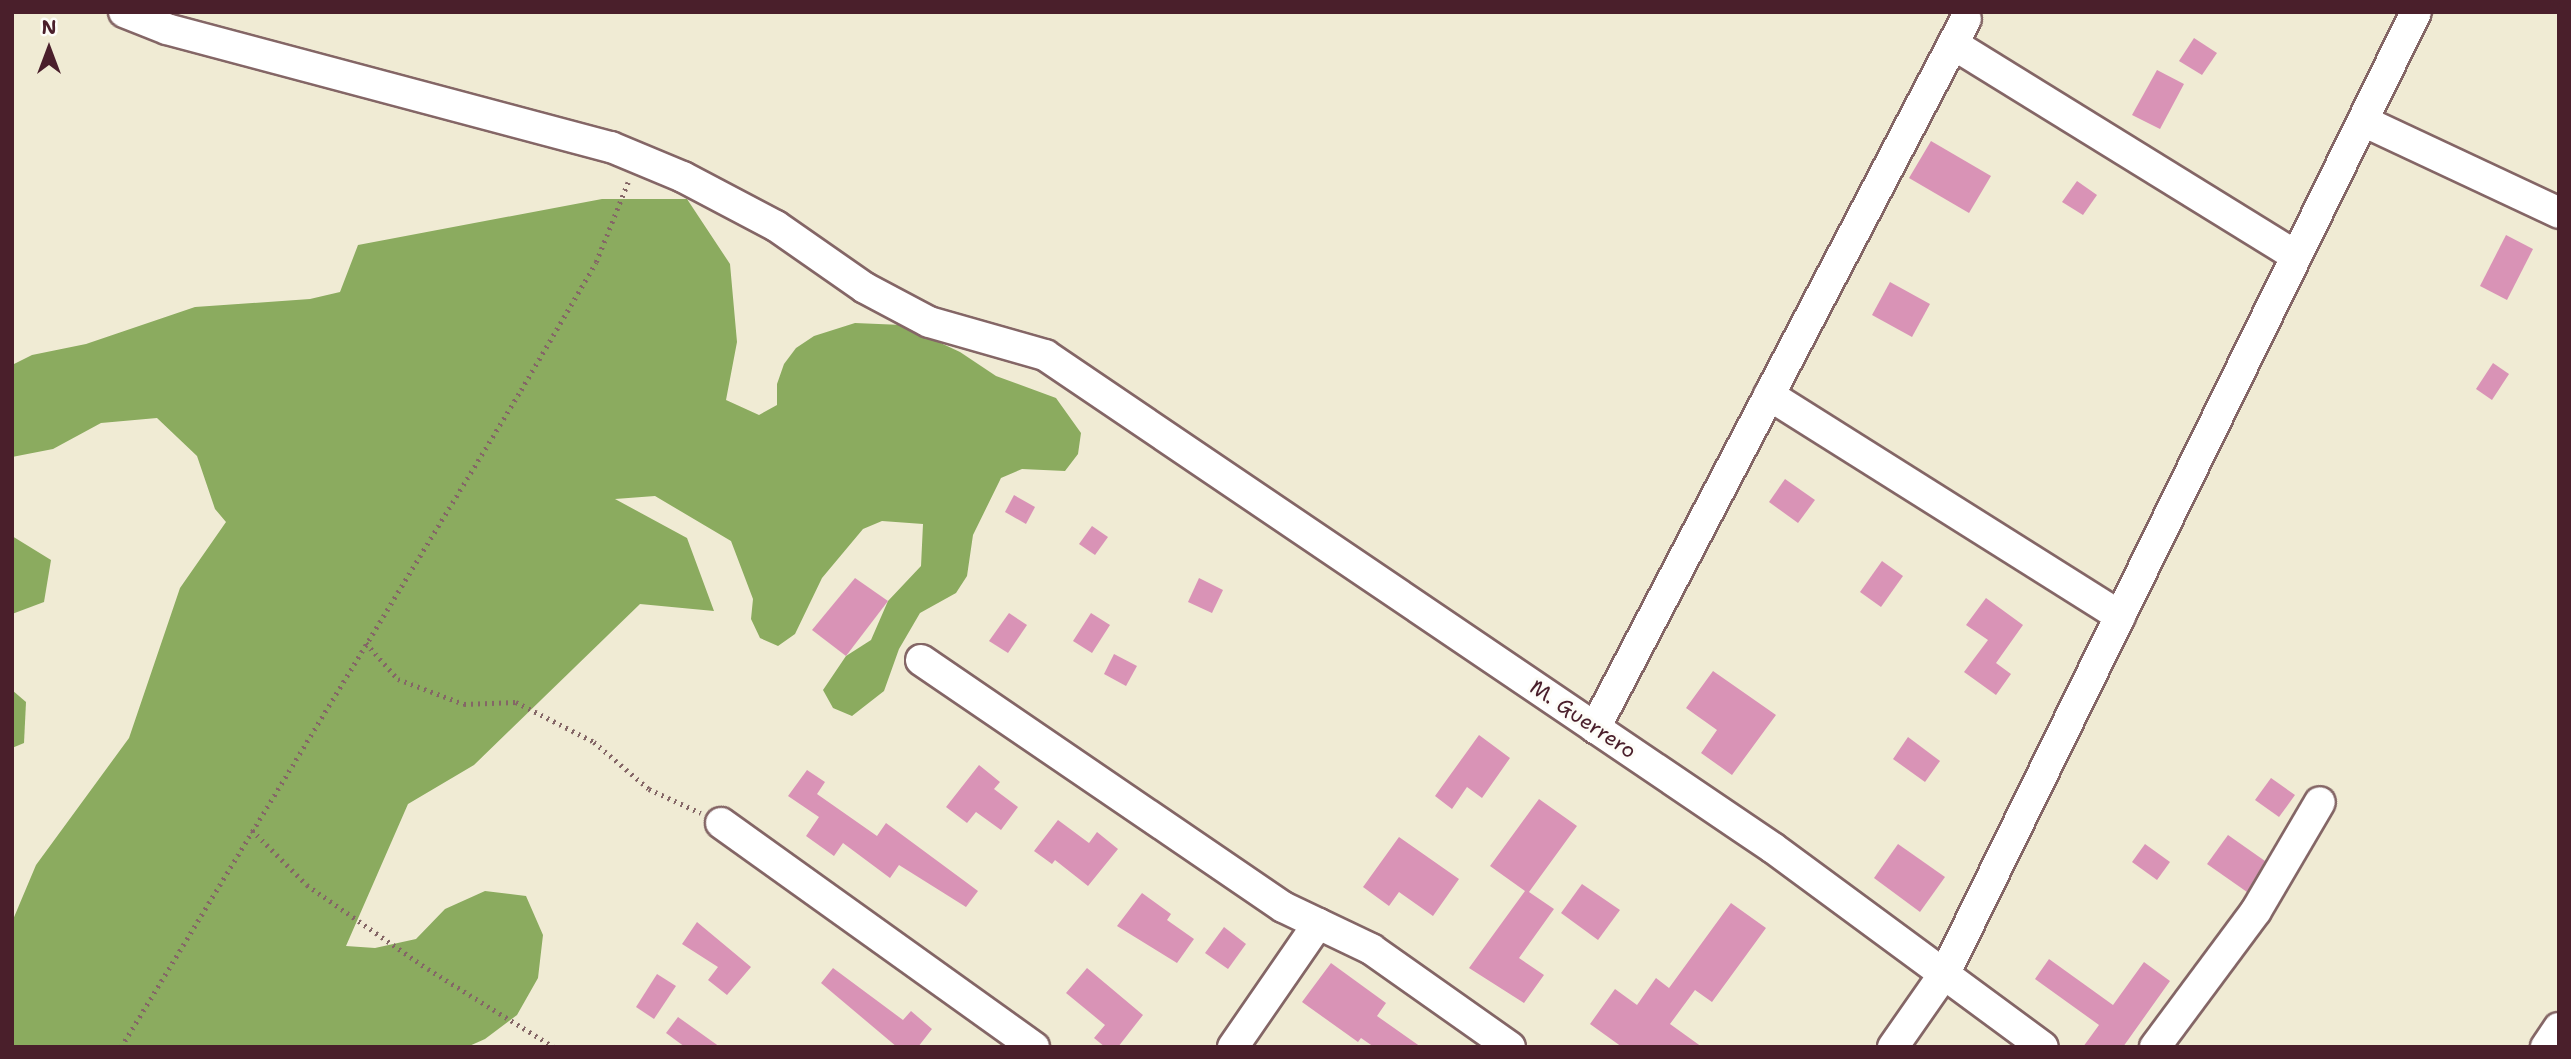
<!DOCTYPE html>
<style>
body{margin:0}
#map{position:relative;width:2571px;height:1059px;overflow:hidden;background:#f0ebd4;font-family:"Shantell Sans",sans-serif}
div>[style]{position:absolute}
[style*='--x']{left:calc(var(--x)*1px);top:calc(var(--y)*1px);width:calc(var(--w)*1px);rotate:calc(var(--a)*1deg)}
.forest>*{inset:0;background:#8bab5f}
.building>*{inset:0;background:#d993b6}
.path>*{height:4.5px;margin-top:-2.25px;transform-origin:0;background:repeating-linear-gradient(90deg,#846666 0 2px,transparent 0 7px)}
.roads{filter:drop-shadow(2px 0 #846666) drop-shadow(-2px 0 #846666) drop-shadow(0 2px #846666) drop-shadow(0 -2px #846666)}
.minor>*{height:30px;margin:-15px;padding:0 15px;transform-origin:15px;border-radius:15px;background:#fff}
span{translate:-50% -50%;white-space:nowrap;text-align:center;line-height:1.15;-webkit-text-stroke:6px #fdfcf7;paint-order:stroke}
.street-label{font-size:21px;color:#4a1f2b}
.frame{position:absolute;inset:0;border:14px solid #4a1f2b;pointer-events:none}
.north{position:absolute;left:14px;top:14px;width:70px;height:70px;-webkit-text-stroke:5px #fdfcf7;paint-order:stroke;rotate:0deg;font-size:19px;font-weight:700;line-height:28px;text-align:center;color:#4a1f2b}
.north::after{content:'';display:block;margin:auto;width:24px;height:32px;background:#4a1f2b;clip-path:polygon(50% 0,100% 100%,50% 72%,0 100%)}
</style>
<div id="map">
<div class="forest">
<div style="clip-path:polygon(602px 199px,687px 199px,730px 264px,737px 342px,726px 400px,759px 415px,777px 405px,777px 384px,784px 364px,796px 348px,814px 336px,855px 323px,902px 325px,960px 352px,996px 376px,1056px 398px,1081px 433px,1078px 454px,1065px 471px,1022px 469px,1001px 478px,973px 535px,967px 576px,956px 593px,920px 613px,899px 649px,884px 691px,852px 716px,833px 708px,823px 690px,846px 656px,871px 640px,888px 601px,921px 566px,923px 524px,882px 521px,863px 529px,822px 578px,795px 634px,778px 646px,760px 638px,751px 619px,753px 599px,731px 541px,655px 496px,615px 499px,687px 538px,714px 611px,640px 604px,474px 765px,408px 804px,346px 946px,375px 948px,416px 939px,445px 909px,485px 891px,526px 896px,543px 935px,538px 978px,517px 1015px,485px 1039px,467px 1047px,12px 1047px,12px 922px,36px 865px,129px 738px,180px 588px,226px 522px,215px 509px,197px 456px,157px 418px,101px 423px,53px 449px,12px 457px,12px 365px,32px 355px,86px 344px,195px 307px,310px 299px,340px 292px,358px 245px)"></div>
<div style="clip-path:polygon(12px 536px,51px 560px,44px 602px,12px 614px)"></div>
<div style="clip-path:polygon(12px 690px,26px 702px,24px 743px,12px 748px)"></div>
</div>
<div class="building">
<div style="clip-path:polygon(2194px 38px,2217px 53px,2202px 75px,2179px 61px)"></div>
<div style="clip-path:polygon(2157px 70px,2184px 84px,2160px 129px,2132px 115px)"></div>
<div style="clip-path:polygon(1931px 141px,1991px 176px,1969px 213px,1909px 178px)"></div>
<div style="clip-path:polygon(2077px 181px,2097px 195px,2083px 215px,2062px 202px)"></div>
<div style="clip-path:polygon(2506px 235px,2533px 249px,2507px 300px,2480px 286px)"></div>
<div style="clip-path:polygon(1890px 282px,1930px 304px,1912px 337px,1872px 315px)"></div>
<div style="clip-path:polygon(2493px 363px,2509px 374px,2492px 400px,2476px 389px)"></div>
<div style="clip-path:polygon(1785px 479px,1815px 500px,1798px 523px,1769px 502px)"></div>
<div style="clip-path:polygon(1014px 495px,1035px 507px,1026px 524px,1005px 512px)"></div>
<div style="clip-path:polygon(1092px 526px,1108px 537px,1095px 555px,1079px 544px)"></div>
<div style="clip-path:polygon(1882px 561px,1903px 576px,1881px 607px,1860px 592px)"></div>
<div style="clip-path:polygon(855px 578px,888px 601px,846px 656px,812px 630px)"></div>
<div style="clip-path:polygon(1199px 578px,1223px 590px,1212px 613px,1188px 602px)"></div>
<div style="clip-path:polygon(1986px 598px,2023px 625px,1996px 663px,2011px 674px,1996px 695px,1964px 672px,1988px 640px,1966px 625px)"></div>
<div style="clip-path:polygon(1009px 613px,1027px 625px,1008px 653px,989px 641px)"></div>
<div style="clip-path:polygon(1091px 613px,1110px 625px,1092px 653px,1073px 641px)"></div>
<div style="clip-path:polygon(1114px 654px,1137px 666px,1126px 686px,1104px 674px)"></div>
<div style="clip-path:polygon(1713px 671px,1776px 715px,1732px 775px,1701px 753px,1717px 730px,1686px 708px)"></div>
<div style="clip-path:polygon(1479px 735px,1510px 758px,1482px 798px,1467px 787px,1452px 809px,1435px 796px)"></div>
<div style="clip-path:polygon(1908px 737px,1940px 761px,1925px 782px,1893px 759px)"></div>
<div style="clip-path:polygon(979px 765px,1000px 782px,994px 789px,1018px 807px,1001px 830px,976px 812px,967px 823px,946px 807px)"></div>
<div style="clip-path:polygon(807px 770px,825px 782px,817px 794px,877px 836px,886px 823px,978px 891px,966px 907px,899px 865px,890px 878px,843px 843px,834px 856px,806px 836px,819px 817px,788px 796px)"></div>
<div style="clip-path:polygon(2271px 778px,2295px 795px,2279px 817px,2255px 800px)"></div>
<div style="clip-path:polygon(1539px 799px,1577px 826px,1529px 892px,1554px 909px,1519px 958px,1544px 975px,1524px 1003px,1469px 968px,1525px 891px,1490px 866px)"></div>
<div style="clip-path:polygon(1058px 820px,1089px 843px,1097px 832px,1118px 849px,1088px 886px,1055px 860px,1052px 864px,1034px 851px)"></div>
<div style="clip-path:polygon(2228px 835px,2265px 861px,2247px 892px,2207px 864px)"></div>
<div style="clip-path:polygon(1399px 837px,1459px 879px,1433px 916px,1399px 892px,1389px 906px,1363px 887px)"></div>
<div style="clip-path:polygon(1898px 844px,1945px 877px,1920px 912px,1874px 878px)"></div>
<div style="clip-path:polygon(2145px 844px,2170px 862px,2157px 880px,2132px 862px)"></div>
<div style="clip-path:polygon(1582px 884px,1620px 910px,1598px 940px,1561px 913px)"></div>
<div style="clip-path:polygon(1142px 893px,1171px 914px,1167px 920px,1194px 939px,1177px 963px,1117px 926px)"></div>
<div style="clip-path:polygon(1731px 903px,1766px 928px,1712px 1002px,1695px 990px,1670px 1024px,1702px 1047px,1622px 1047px,1590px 1024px,1615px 989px,1637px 1005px,1656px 978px,1669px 988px)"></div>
<div style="clip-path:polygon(697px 922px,751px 967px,727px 995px,708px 980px,718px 967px,682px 944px)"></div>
<div style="clip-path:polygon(1224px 927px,1246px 944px,1228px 969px,1205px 953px)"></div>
<div style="clip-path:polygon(2049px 959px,2113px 1005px,2144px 962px,2170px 981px,2123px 1047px,2083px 1047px,2099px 1025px,2035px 979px)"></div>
<div style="clip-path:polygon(1331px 963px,1386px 1003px,1377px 1016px,1421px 1047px,1374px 1047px,1361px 1038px,1358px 1042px,1302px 1002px)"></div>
<div style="clip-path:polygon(833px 968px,903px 1020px,911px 1011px,932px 1029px,918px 1047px,897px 1047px,821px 983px)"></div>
<div style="clip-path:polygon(1087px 968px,1143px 1015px,1118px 1047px,1105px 1047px,1094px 1038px,1105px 1025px,1066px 993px)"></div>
<div style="clip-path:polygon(657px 974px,676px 986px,654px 1019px,636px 1007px)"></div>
<div style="clip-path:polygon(678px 1017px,720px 1047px,685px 1047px,666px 1033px)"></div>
</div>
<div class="path">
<div style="--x:366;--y:643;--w:48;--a:48.4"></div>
<div style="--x:398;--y:679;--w:71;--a:20.7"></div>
<div style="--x:464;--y:704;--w:52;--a:-2.2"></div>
<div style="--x:516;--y:702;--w:88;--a:27.1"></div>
<div style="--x:594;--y:742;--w:72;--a:40.5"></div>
<div style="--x:649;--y:789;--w:57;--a:24.8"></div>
<div style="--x:252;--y:830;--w:78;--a:45"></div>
<div style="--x:307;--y:885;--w:147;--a:34.8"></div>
<div style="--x:428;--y:969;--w:148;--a:31.8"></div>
<div style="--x:121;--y:1047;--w:769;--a:-58.67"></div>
<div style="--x:521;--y:390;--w:148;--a:-59.6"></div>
<div style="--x:596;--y:262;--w:86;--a:-68.2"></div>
</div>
<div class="roads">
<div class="minor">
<div style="--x:124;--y:12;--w:46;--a:21.6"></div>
<div style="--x:167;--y:29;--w:459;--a:14.9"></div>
<div style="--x:611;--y:147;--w:78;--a:22.6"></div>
<div style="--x:683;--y:177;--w:105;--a:27.8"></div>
<div style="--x:776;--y:226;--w:108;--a:34.9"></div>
<div style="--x:865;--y:288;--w:72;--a:28"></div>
<div style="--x:929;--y:322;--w:121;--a:15.9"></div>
<div style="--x:1045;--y:355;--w:879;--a:34.11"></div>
<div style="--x:1773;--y:848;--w:335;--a:36.4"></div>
<div style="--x:1953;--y:44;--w:403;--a:31.7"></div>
<div style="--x:2363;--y:121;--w:217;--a:25.1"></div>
<div style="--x:1769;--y:395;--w:415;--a:32.2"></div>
<div style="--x:921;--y:660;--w:438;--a:34.3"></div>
<div style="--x:1283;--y:907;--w:98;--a:25.5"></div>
<div style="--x:1371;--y:949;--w:170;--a:35.2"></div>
<div style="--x:1595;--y:728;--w:800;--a:-62.38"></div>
<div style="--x:721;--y:823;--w:385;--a:35.6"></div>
<div style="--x:1233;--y:1047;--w:150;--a:-55.4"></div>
<div style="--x:1893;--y:1047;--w:93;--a:-55.1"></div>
<div style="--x:1946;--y:971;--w:1068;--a:-63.89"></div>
<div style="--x:2155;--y:1047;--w:169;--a:-53.4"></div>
<div style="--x:2256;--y:911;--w:126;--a:-59.6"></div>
<div style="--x:2546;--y:1047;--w:23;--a:-56"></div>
</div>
</div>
<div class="street-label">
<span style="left:1583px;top:719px;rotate:34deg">M. Guerrero</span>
</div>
<div class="frame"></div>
<div class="north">N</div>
</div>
